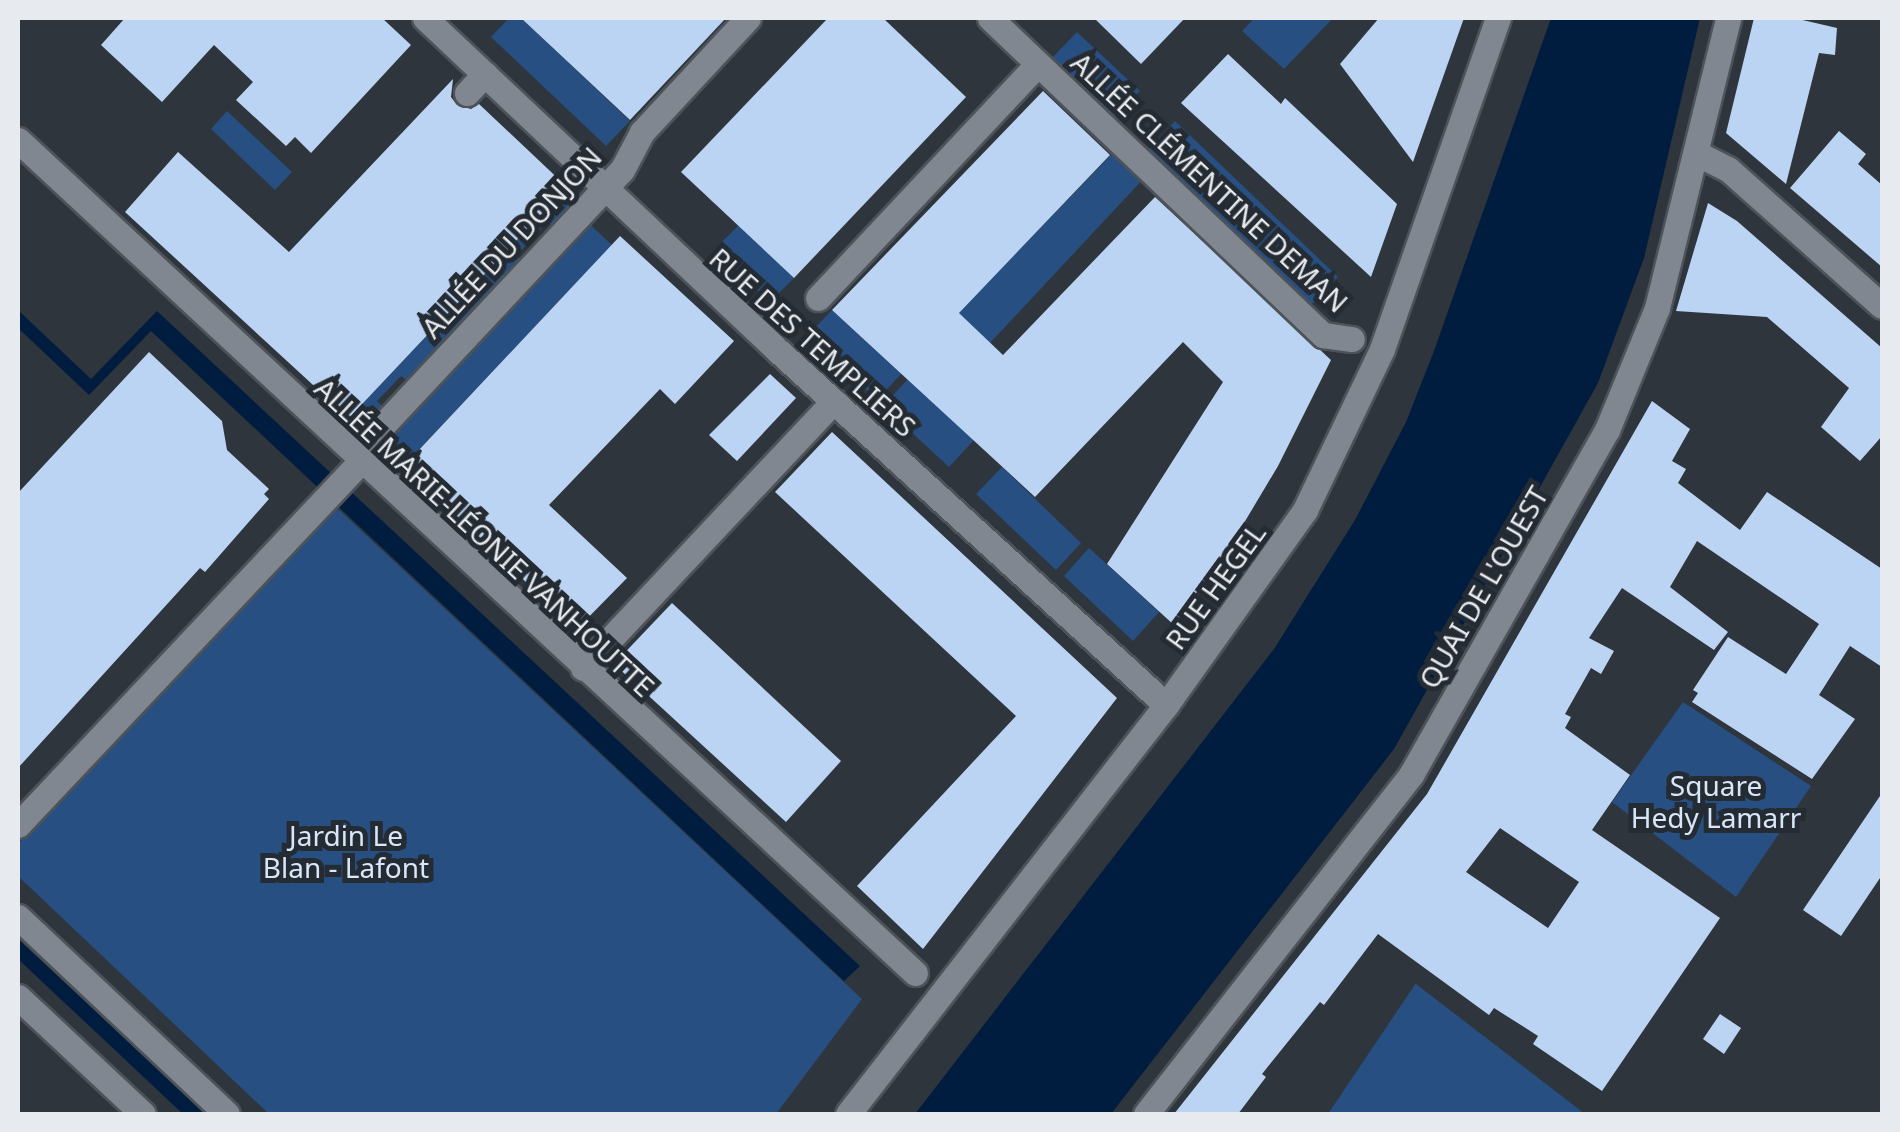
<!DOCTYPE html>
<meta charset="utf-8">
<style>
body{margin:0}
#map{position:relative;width:1900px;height:1132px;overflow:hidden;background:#2f353d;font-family:"Noto Sans",sans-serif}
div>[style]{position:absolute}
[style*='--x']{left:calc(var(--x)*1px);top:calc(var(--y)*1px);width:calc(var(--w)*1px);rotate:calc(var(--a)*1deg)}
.green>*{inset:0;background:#274f81}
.water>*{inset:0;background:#001c3f}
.building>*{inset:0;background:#bcd4f3}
.roads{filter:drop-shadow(2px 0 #4d5358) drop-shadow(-2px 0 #4d5358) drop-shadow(0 2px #4d5358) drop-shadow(0 -2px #4d5358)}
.minor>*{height:25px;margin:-12.5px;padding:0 12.5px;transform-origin:12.5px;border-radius:12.5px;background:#808790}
span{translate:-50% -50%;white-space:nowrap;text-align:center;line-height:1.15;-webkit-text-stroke:10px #252b32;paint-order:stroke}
.street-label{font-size:28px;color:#e7ebf0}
.park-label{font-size:28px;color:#d7e6f9}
.frame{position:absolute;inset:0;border:20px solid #e7ebf0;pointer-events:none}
</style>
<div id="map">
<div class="green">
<div style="clip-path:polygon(509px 18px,521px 18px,630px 121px,606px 146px,491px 37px)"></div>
<div style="clip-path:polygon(1255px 18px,1333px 18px,1284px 69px,1242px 31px)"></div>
<div style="clip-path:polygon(1077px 32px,1140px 91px,1115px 117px,1052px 58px)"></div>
<div style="clip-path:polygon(1049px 83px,1147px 175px,990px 343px,932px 287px,988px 282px,1113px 153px,1045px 88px)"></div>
<div style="clip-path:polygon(227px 111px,292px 172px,275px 190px,211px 129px)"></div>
<div style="clip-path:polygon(1175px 121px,1338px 277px,1309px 307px,1147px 151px)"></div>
<div style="clip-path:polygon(564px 191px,577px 203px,554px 227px,547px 222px,517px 255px,521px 260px,408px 381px,401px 376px,377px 401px,383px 407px,361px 430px,349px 418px)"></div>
<div style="clip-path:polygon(584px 219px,612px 245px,402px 468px,374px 442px)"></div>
<div style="clip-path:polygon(739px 225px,794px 278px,770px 302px,714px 250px)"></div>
<div style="clip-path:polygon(832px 310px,902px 373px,877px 400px,808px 335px)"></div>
<div style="clip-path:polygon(908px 379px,974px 440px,949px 467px,883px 406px)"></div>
<div style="clip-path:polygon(1002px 467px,1081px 543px,1056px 570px,976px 494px)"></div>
<div style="clip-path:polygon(335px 506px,862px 999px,776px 1114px,269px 1114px,18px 876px,18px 844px)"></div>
<div style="clip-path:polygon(1089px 548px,1159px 612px,1133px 641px,1064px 576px)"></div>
<div style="clip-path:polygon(1683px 702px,1811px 786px,1736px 897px,1612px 802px)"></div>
<div style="clip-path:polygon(1416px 983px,1416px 984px,1585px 1114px,1328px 1114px)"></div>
</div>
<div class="water">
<div style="clip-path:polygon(1551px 18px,1700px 18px,1644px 258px,1598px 383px,1394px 749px,1111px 1114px,915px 1114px,1274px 649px,1355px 520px,1406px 422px,1434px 351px)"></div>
<div style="clip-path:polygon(18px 310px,91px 379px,157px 311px,860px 966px,844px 981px,151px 331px,89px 395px,18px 328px)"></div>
<div style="clip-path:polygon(18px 939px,206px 1114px,183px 1114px,18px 959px)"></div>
</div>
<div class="building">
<div style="clip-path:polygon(125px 18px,382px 18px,411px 45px,311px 153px,295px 137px,286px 146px,236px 100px,253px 82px,214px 45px,162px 102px,101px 45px)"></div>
<div style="clip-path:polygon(521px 18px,726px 18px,630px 120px)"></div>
<div style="clip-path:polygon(828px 18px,883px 18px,966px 97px,794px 278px,681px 172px)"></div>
<div style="clip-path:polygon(1094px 18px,1185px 18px,1141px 64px)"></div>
<div style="clip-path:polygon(1379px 18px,1464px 18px,1413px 162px,1340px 64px)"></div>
<div style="clip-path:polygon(1754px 18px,1794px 18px,1837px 28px,1835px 55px,1819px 53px,1786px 184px,1726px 133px)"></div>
<div style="clip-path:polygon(1228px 54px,1281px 104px,1285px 98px,1397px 204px,1371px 277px,1181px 103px)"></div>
<div style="clip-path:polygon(453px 79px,451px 97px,457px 105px,471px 109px,479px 104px,567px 187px,349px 418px,125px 212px,178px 152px,289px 252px)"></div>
<div style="clip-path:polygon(1043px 91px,1110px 155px,959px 313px,1003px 355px,1155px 197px,1331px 360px,1278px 466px,1238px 533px,1174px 625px,1107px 564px,1223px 382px,1183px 342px,1035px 497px,832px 310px)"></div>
<div style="clip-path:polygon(1839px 131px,1866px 154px,1858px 164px,1882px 185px,1882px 267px,1790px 188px)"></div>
<div style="clip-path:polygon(1708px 203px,1737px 221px,1882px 348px,1882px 436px,1860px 461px,1821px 427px,1849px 388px,1767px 317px,1676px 311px)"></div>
<div style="clip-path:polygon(620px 236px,734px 341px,675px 404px,660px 389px,549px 505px,627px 578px,577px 629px,402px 468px)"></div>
<div style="clip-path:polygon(149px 352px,222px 421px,227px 450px,269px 489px,264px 494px,269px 499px,205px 572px,200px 568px,18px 768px,18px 493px)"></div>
<div style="clip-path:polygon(770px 374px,796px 398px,737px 461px,709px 435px)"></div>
<div style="clip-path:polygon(evenodd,1652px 401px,1690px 429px,1672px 461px,1686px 469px,1678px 483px,1740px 530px,1767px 492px,1882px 569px,1882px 667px,1850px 646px,1819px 695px,1855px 719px,1812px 779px,1692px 702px,1698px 693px,1693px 690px,1728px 637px,1786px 674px,1819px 624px,1697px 541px,1670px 587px,1728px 632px,1714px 650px,1622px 588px,1589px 638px,1614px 651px,1601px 674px,1591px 668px,1565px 714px,1571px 717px,1565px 728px,1630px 775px,1592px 830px,1720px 918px,1602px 1091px,1533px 1044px,1538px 1036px,1494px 1008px,1489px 1015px,1378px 934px,1324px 1005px,1320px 1002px,1262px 1074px,1266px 1077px,1238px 1114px,1174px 1114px,1427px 794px,1652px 401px,1500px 828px,1579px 882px,1548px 928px,1466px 872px,1500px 828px)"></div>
<div style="clip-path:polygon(832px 432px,1117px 698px,923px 949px,857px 886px,1016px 716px,775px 492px)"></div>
<div style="clip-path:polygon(672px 603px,841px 761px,786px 822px,614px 664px)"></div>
<div style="clip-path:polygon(1882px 793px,1882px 875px,1841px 936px,1803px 910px)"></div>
<div style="clip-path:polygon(1720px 1014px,1741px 1028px,1724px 1054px,1703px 1039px)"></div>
</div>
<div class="roads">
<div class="minor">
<div style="--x:425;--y:18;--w:480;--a:43.3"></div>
<div style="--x:774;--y:347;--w:531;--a:42.4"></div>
<div style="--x:990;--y:18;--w:460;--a:43.6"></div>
<div style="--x:1323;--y:335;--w:29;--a:8"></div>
<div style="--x:467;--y:93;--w:26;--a:-47"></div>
<div style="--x:18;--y:140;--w:1224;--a:42.88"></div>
<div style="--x:1698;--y:154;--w:34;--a:27"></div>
<div style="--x:1728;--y:169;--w:206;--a:41.7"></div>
<div style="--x:818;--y:298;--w:321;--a:-46.8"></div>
<div style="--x:583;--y:668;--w:366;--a:-46.8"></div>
<div style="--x:18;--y:825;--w:499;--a:-46.7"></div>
<div style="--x:360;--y:462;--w:24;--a:-68"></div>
<div style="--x:369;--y:440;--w:370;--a:-46.9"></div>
<div style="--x:622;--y:170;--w:43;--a:-62.2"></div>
<div style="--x:642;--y:132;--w:156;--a:-47.1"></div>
<div style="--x:18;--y:917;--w:287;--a:43.3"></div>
<div style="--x:18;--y:997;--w:171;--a:43.1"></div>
<div style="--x:848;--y:1114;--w:518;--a:-52.13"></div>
<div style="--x:1166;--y:705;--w:239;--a:-54.5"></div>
<div style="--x:1305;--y:510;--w:178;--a:-64.4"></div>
<div style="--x:1382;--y:349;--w:351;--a:-70.7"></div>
<div style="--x:1146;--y:1114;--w:432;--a:-52"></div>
<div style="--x:1412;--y:773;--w:395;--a:-60.4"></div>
<div style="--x:1607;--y:430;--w:132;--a:-67.7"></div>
<div style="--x:1657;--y:308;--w:299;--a:-76.2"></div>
</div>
</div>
<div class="street-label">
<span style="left:1210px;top:182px;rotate:43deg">ALLÉE CLÉMENTINE DEMAN</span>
<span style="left:511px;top:242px;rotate:-47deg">ALLÉE DU DONJON</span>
<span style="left:813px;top:342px;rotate:42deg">RUE DES TEMPLIERS</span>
<span style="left:485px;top:537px;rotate:43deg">ALLÉE MARIE-LÉONIE VANHOUTTE</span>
<span style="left:1215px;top:586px;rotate:-54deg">RUE HEGEL</span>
<span style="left:1483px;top:587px;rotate:-60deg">QUAI DE L'OUEST</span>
</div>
<div class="park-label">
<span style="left:1716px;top:801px">Square<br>Hedy Lamarr</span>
<span style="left:346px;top:851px">Jardin Le<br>Blan - Lafont</span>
</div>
<div class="frame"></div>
</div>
